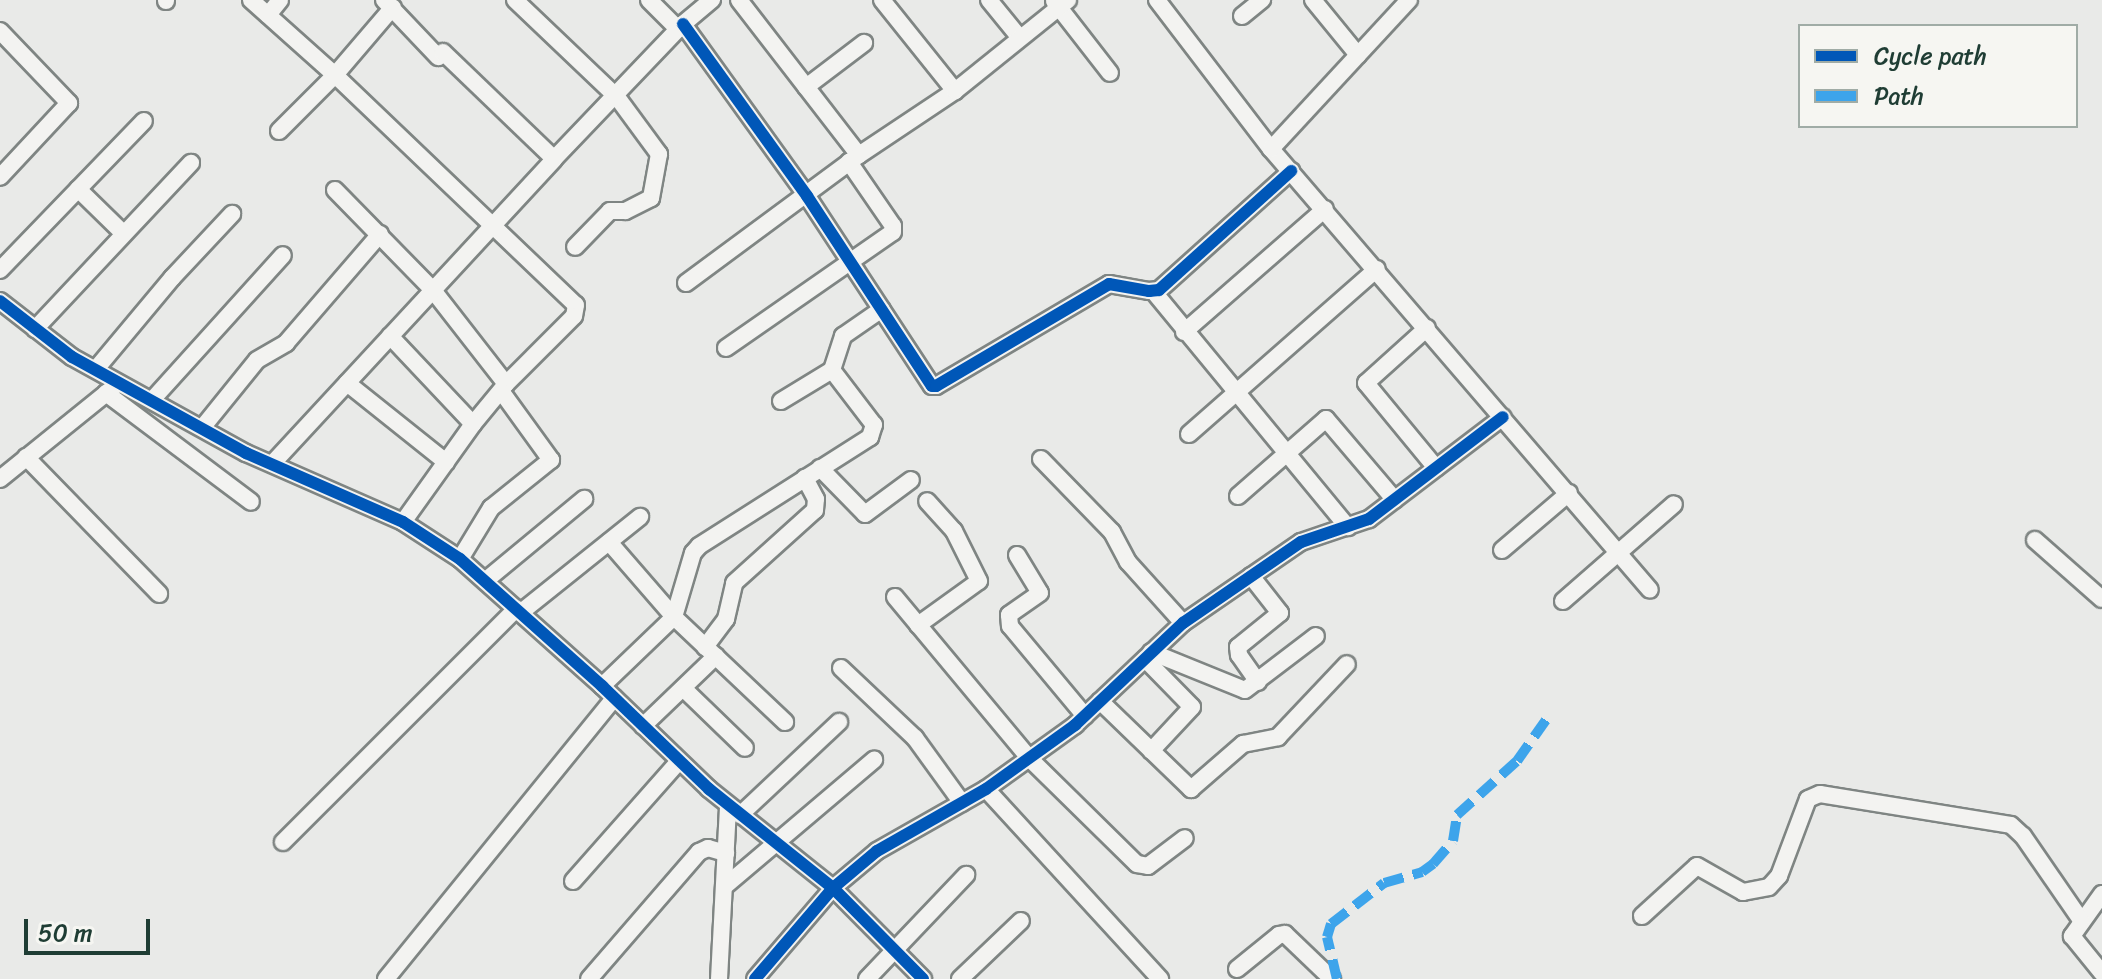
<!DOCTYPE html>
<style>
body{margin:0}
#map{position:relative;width:2102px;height:979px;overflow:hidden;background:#e9eae8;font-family:Sriracha,sans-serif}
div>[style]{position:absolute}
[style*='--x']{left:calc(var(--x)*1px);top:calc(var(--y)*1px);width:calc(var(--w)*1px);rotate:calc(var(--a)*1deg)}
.roads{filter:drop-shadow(2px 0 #7f8583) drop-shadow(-2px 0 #7f8583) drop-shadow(0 2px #7f8583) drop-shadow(0 -2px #7f8583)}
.minor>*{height:16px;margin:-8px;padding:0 8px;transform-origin:8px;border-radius:8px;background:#f3f3f1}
.quiet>*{height:10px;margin-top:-5px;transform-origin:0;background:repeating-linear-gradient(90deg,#3da4eb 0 20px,transparent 0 30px)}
.cycleway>*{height:12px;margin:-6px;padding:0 6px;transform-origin:6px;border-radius:6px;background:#0057b8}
span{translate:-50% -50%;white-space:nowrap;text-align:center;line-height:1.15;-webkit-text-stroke:6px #f6f6f2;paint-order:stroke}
.legend{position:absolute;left:1798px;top:24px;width:280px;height:104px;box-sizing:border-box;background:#f6f6f2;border:2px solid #a0aca6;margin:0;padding:10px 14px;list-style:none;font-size:24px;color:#1f3d34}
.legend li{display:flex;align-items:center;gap:16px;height:40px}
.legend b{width:40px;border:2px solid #a0aca6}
.scale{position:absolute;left:24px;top:919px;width:126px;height:36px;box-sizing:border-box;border:4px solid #1f3d34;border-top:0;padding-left:10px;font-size:24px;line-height:28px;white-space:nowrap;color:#1f3d34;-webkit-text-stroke:6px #f6f6f2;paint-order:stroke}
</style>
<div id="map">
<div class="roads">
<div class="minor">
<div style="--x:251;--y:0;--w:113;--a:41.8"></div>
<div style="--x:335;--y:75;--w:333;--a:43.7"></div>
<div style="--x:576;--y:305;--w:11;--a:100"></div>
<div style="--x:574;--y:316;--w:96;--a:135"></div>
<div style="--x:506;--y:384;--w:52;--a:129.5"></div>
<div style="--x:473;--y:424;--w:120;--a:125.5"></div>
<div style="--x:384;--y:0;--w:79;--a:46.5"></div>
<div style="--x:515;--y:0;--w:141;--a:43.6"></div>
<div style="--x:617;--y:97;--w:71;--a:53.6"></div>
<div style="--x:659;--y:154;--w:45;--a:100.3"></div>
<div style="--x:651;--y:198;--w:29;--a:153"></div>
<div style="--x:625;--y:211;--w:15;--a:180"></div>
<div style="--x:610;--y:211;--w:50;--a:134.2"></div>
<div style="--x:649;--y:0;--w:41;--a:45"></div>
<div style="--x:739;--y:0;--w:196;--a:52.3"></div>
<div style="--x:882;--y:0;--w:117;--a:51.3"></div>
<div style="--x:989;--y:0;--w:49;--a:50.8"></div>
<div style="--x:1157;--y:0;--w:188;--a:52.6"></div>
<div style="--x:1271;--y:149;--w:581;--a:49.32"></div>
<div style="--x:1313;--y:0;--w:71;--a:50.7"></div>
<div style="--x:166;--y:1;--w:1;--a:-90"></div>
<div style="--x:1054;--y:1;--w:91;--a:52.1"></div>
<div style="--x:268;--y:15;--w:19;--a:-51"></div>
<div style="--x:1242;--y:16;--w:26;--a:-39"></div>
<div style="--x:683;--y:24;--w:212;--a:54.2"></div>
<div style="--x:807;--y:196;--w:227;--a:56.7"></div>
<div style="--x:932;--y:386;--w:4;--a:0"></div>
<div style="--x:936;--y:386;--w:201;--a:-30.5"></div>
<div style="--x:1109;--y:284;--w:41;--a:9.9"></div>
<div style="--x:1149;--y:291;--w:10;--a:-6"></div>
<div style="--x:1159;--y:290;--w:178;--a:-42"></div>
<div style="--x:0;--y:31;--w:100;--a:46.2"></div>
<div style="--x:69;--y:103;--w:101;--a:133"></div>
<div style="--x:443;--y:52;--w:154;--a:43.9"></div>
<div style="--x:806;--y:87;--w:73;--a:-37.2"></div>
<div style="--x:279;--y:131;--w:79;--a:-45"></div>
<div style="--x:335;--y:75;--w:89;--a:-49.5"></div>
<div style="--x:1271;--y:149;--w:203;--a:-47.2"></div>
<div style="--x:78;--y:189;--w:63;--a:44.4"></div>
<div style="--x:335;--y:190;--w:139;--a:45.6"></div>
<div style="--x:432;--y:289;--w:120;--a:52.1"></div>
<div style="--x:0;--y:270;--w:207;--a:-46"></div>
<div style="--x:686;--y:283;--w:215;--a:-36.5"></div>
<div style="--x:859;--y:155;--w:115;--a:-33.7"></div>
<div style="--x:955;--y:91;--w:145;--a:-38.8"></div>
<div style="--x:1154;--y:292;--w:305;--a:50.5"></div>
<div style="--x:0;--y:301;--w:91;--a:37.9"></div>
<div style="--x:72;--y:357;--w:199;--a:28.9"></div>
<div style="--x:246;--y:453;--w:171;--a:23.7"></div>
<div style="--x:403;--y:522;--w:68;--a:33"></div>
<div style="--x:460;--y:559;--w:191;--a:41.8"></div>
<div style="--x:602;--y:686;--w:149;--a:43.9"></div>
<div style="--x:709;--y:789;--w:159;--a:38.6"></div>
<div style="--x:833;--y:888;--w:128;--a:45.3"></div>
<div style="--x:1427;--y:328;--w:82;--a:138"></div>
<div style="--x:1366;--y:383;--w:110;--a:50.5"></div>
<div style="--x:35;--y:329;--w:228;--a:-46.8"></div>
<div style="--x:1184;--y:332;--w:187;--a:-41.1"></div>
<div style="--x:390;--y:336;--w:121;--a:46.7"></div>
<div style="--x:726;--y:348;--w:203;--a:-34.8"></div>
<div style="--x:893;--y:232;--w:6;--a:-90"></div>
<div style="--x:893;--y:226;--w:78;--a:-124.5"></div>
<div style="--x:96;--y:369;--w:119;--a:-50.1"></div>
<div style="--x:172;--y:278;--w:88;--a:-46.8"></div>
<div style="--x:347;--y:383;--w:127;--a:38.6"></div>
<div style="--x:106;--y:393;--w:181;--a:36.9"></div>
<div style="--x:152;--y:400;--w:195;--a:-47.9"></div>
<div style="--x:781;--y:401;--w:60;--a:-31.3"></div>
<div style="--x:832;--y:370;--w:36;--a:-72"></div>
<div style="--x:843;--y:336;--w:47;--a:-34.7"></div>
<div style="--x:202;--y:428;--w:87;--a:-51"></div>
<div style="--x:257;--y:360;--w:34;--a:-30"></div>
<div style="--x:286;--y:343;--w:144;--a:-49.2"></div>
<div style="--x:1189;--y:434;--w:250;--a:-41.3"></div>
<div style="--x:26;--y:457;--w:191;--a:45.8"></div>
<div style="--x:1041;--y:459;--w:102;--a:45.8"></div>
<div style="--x:1112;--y:532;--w:34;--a:62"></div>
<div style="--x:1128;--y:562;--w:82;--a:48"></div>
<div style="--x:272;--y:464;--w:415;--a:-47.2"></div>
<div style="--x:554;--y:159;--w:187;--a:-46.3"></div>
<div style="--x:683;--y:24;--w:38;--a:-40"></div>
<div style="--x:820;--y:468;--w:64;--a:45.6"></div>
<div style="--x:865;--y:514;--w:57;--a:-36.5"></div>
<div style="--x:0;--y:479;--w:146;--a:-38.9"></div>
<div style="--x:1238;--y:496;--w:117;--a:-41.2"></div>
<div style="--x:1326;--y:419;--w:106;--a:49.6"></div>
<div style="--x:2035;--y:540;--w:89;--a:41.4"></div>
<div style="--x:609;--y:542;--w:99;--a:49.1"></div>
<div style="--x:674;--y:617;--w:153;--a:43.4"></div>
<div style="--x:1502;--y:550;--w:88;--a:-40.4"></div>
<div style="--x:1017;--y:555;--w:44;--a:58.8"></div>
<div style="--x:1040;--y:593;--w:38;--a:145"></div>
<div style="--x:1009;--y:615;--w:11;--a:85"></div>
<div style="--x:1010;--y:626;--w:117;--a:50.2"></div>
<div style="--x:460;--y:559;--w:60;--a:-58.7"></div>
<div style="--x:491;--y:508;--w:77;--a:-38.7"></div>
<div style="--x:551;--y:460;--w:85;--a:-125.9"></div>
<div style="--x:1251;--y:576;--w:47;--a:51.9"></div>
<div style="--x:1280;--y:613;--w:54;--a:141"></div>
<div style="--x:1238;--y:647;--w:8;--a:83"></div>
<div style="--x:1239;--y:655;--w:33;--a:55"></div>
<div style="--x:485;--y:581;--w:129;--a:-39.6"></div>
<div style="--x:895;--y:597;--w:209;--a:50.2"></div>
<div style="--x:1029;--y:758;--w:151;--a:44.5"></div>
<div style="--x:1137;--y:864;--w:11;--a:10"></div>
<div style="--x:1148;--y:866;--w:46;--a:-37.1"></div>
<div style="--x:1563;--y:601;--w:147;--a:-41.1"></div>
<div style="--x:520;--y:613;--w:154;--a:-38.7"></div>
<div style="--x:918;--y:625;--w:75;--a:-35.8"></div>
<div style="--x:979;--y:581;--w:56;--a:-116.6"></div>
<div style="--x:954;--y:531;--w:40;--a:-132"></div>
<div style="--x:705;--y:647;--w:35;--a:-53"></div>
<div style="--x:726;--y:619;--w:37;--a:-77"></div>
<div style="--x:734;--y:583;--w:109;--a:-42"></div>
<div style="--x:815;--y:510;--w:11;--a:-85"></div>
<div style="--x:816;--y:499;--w:24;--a:-118"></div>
<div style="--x:1151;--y:652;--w:101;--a:22"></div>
<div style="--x:1245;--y:690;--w:89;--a:-37.3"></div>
<div style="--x:1145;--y:659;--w:67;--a:45.6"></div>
<div style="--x:1192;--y:707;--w:60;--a:133"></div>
<div style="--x:841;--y:668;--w:102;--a:43.4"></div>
<div style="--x:915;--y:738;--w:80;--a:54.1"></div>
<div style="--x:602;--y:686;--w:100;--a:-43.8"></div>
<div style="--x:674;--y:617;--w:67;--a:-73.5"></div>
<div style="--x:693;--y:553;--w:9;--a:-49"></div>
<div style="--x:699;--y:546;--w:203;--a:-32.5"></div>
<div style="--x:870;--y:437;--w:13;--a:-72"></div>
<div style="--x:874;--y:425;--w:69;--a:-127.4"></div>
<div style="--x:683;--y:688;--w:86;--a:44.1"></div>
<div style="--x:1100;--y:701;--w:127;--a:44"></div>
<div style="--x:1191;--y:789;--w:69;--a:-40.9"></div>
<div style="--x:1243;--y:744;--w:36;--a:-11"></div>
<div style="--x:1278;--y:737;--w:100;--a:-46.6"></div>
<div style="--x:643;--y:726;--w:101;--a:-43.8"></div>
<div style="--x:986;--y:789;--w:258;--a:47.5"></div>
<div style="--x:740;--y:815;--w:136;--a:-43.2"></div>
<div style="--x:283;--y:842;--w:330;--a:-45"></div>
<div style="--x:573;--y:881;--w:160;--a:-48.5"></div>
<div style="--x:724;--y:887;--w:197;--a:-40.3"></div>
<div style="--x:2102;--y:894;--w:52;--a:125.5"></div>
<div style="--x:2072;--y:936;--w:48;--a:51"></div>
<div style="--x:1642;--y:916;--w:74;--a:-42.3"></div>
<div style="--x:1697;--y:866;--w:53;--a:29.5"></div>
<div style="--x:1743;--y:892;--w:26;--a:-11"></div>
<div style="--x:1769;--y:887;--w:15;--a:-48"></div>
<div style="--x:1779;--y:876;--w:82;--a:-69.4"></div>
<div style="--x:1808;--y:799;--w:13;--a:-23"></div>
<div style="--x:1820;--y:794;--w:193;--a:9.2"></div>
<div style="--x:2011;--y:825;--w:16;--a:43"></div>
<div style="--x:2023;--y:836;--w:102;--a:55.4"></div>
<div style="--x:1237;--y:969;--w:54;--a:-39"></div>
<div style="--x:1279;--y:935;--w:6;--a:-9"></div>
<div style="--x:1285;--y:934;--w:65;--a:43.8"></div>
<div style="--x:386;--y:979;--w:362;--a:-50.9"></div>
<div style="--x:589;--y:979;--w:168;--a:-49.1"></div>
<div style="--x:699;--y:852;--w:10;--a:-24"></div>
<div style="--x:708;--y:848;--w:19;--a:16"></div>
<div style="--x:719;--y:979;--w:174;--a:-87"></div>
<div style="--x:755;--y:979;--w:120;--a:-49.4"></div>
<div style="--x:833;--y:888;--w:57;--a:-40.1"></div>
<div style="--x:877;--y:851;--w:125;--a:-29.6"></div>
<div style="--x:986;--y:789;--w:110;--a:-35.7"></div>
<div style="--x:1075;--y:725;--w:149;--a:-43.4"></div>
<div style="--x:1183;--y:623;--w:143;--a:-34.5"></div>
<div style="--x:1301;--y:542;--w:72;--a:-18.7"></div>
<div style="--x:1369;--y:519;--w:168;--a:-37.3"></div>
<div style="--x:867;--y:979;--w:144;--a:-46.4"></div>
<div style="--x:960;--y:979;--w:84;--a:-43.6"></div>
</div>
</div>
<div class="quiet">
<div style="--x:1337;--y:979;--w:43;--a:-103.4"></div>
<div style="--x:1327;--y:937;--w:14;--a:-73"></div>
<div style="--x:1331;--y:924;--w:67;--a:-37.7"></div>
<div style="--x:1384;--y:883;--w:40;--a:-16"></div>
<div style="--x:1422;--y:872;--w:14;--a:-36"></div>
<div style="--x:1433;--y:864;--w:30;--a:-49"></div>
<div style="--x:1453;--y:841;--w:26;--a:-81"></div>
<div style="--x:1457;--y:815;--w:81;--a:-42"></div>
<div style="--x:1517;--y:761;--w:54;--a:-54.8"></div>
</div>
<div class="cycleway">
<div style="--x:683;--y:24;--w:212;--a:54.2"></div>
<div style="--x:807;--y:196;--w:227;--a:56.7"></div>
<div style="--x:932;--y:386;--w:4;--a:0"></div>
<div style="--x:936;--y:386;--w:201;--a:-30.5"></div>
<div style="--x:1109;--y:284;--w:41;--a:9.9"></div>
<div style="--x:1149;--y:291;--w:10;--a:-6"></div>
<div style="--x:1159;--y:290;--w:178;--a:-42"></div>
<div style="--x:0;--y:301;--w:91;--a:37.9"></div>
<div style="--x:72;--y:357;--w:199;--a:28.9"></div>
<div style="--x:246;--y:453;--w:171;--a:23.7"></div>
<div style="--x:403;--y:522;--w:68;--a:33"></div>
<div style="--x:460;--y:559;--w:191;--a:41.8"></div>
<div style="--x:602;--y:686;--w:149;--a:43.9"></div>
<div style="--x:709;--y:789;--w:159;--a:38.6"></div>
<div style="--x:833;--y:888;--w:128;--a:45.3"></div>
<div style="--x:755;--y:979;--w:120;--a:-49.4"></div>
<div style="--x:833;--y:888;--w:57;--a:-40.1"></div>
<div style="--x:877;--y:851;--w:125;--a:-29.6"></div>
<div style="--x:986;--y:789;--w:110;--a:-35.7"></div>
<div style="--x:1075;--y:725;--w:149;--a:-43.4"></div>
<div style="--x:1183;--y:623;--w:143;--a:-34.5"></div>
<div style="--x:1301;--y:542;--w:72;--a:-18.7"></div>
<div style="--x:1369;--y:519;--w:168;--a:-37.3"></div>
</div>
<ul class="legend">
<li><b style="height:10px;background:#0057b8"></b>Cycle path</li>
<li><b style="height:10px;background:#3da4eb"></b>Path</li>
</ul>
<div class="scale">50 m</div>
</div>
